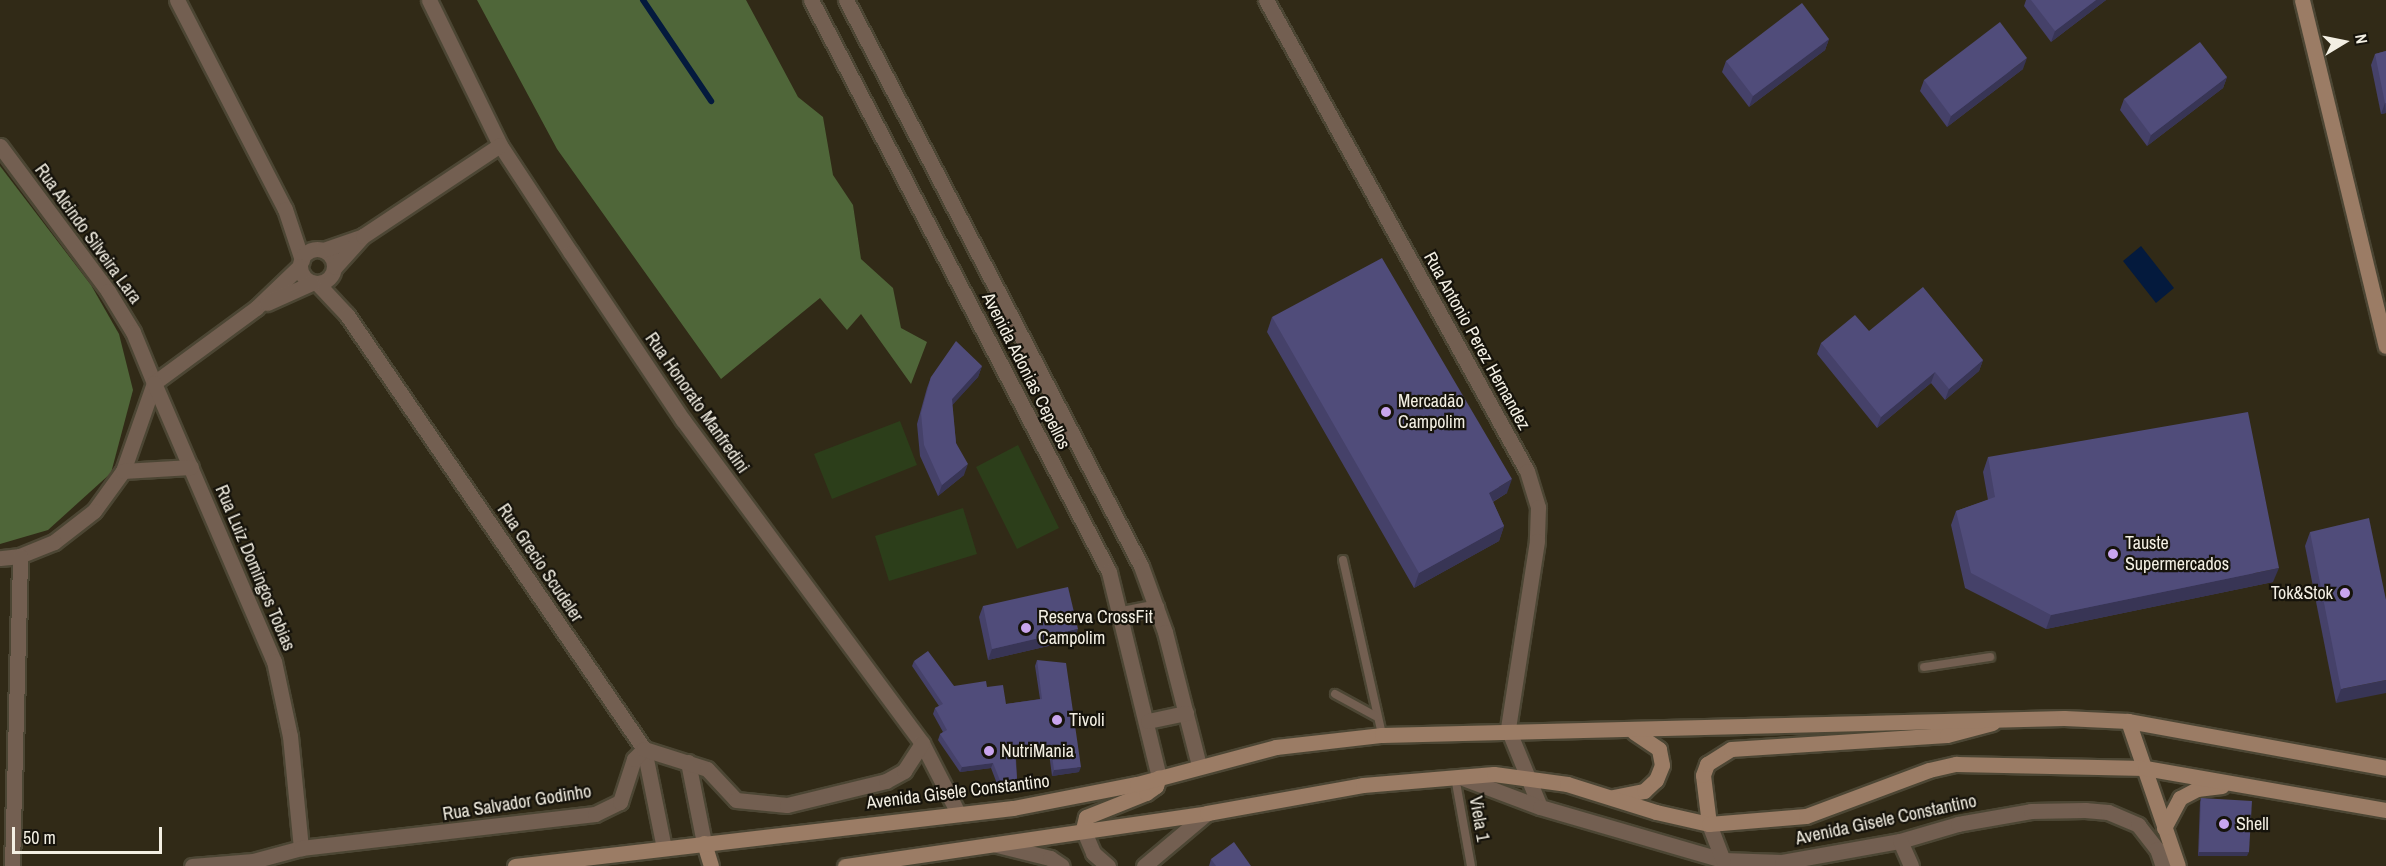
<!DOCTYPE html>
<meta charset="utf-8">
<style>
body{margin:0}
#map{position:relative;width:2386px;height:866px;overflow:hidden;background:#312a17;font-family:"Archivo Narrow",sans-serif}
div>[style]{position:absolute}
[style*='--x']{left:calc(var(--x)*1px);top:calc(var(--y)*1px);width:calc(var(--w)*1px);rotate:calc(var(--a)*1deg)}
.green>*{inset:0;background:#2c3e1a}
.forest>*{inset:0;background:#4f6639}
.water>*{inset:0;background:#041a3d}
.stream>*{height:6px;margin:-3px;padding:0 3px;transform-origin:3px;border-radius:3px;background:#041a3d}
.roads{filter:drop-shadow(2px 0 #4c4634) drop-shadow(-2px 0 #4c4634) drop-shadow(0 2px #4c4634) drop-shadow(0 -2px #4c4634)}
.service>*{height:8px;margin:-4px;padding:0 4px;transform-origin:4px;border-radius:4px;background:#735f51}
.minor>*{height:15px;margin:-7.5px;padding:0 7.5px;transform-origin:7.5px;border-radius:7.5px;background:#735f51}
.minor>.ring{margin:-7.5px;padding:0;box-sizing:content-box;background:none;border:15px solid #735f51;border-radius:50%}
.secondary>*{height:15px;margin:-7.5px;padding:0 7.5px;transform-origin:7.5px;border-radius:7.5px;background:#9b7c65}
.wall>*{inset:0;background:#454169}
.shaded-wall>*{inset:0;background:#383555}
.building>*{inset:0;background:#504c7a}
.dots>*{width:16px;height:16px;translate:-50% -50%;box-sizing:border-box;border:3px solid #16130b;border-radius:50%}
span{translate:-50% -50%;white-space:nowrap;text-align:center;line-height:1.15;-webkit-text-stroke:4.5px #16130b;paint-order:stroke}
.street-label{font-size:18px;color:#f3efe3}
.poi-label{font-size:18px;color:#f3efe3}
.left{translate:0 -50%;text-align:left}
.right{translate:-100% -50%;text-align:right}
.north{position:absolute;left:2314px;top:12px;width:60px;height:60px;-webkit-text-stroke:4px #16130b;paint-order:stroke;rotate:80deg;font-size:16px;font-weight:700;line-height:24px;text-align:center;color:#f3efe3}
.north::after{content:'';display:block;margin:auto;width:21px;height:27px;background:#f3efe3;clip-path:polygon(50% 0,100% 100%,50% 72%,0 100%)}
.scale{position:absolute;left:12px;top:827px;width:150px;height:27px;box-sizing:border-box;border:3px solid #f3efe3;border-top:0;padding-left:8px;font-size:18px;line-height:21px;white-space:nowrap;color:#f3efe3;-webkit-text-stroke:4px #16130b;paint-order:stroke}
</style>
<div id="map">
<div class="green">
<div style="clip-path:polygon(900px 421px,917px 465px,832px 499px,814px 454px)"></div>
<div style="clip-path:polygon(1018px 445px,1059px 528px,1017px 549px,976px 467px)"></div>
<div style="clip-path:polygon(963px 508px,977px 554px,889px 581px,875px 536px)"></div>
</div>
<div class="forest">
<div style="clip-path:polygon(477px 0,746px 0,798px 97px,823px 117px,833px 175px,853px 205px,861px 259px,893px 288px,901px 328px,927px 342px,911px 384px,861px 314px,847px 330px,820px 298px,721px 379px,557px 149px)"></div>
<div style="clip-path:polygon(0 166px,91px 285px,119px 334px,133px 390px,111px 473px,48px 530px,0 544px)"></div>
</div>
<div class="water">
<div style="clip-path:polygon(2141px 246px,2174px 288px,2156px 303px,2123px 261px)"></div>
</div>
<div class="stream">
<div style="--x:643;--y:0;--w:122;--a:56"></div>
</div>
<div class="roads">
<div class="service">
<div style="--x:1343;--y:560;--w:179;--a:77.4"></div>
<div style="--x:1924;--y:667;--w:67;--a:-8.6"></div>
<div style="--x:1335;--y:694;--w:48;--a:28.7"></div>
<div style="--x:1455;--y:777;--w:90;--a:79.8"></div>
</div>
<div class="minor">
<div style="--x:177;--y:0;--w:235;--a:62.7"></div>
<div style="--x:285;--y:209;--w:54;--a:71.6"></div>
<div style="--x:429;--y:0;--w:161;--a:63.9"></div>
<div style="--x:500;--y:145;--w:129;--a:56.7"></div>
<div style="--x:571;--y:253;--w:201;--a:56.2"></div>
<div style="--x:683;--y:420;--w:402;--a:53.5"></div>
<div style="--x:922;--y:743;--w:79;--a:62.8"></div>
<div style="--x:811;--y:0;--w:645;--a:62.48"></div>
<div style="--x:1109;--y:572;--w:211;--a:76.3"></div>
<div style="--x:846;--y:0;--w:638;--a:62.47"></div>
<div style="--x:1141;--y:566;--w:70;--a:70"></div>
<div style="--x:1165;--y:632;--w:137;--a:75.7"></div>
<div style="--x:1266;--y:0;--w:538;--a:61.01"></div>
<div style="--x:1527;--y:471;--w:38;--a:73"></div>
<div style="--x:1538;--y:507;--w:34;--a:92"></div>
<div style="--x:1537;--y:541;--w:190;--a:98.8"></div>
<div style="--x:1508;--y:729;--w:84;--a:67.7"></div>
<div style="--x:0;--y:146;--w:181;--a:53.3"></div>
<div style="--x:108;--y:291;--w:48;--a:58.6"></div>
<div style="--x:133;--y:332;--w:55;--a:67.6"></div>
<div style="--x:154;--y:383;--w:93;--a:109.4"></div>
<div style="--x:123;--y:471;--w:49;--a:125.9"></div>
<div style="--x:94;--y:511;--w:51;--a:142.2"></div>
<div style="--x:54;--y:542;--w:37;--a:158"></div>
<div style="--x:20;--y:556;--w:20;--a:174"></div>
<div class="ring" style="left:300px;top:249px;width:19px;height:19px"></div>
<div style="--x:323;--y:250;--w:39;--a:-19"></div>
<div style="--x:300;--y:266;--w:61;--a:136.3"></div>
<div style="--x:256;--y:308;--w:127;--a:143.7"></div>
<div style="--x:154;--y:383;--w:303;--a:66.7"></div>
<div style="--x:274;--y:661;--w:77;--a:78"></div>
<div style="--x:290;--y:736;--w:113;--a:84.4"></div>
<div style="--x:335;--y:267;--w:42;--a:-47.9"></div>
<div style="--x:363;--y:236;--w:164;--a:-33.6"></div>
<div style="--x:317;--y:283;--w:44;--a:46.8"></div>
<div style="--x:347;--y:315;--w:526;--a:55.61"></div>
<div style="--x:644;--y:749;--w:101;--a:78.6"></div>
<div style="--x:267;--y:303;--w:49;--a:-24"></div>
<div style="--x:123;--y:471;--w:68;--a:-3.4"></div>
<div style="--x:1121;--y:614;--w:36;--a:-11"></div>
<div style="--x:1148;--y:721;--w:39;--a:-12"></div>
<div style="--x:688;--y:762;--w:83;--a:78.8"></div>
<div style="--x:1460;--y:777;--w:85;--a:20.6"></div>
<div style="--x:1540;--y:807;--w:191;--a:16.2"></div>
<div style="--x:1723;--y:860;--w:59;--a:1.9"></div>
<div style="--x:1782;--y:862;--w:120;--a:-10.1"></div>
<div style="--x:1900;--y:841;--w:60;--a:-16.3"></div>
<div style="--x:1958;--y:824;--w:74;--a:-10.1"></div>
<div style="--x:2031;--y:811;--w:54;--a:-1.1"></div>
<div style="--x:2085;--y:810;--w:23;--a:5"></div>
<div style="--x:2108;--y:812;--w:33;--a:23"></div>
<div style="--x:2138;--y:825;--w:31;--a:52"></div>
<div style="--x:2157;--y:849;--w:18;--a:71"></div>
<div style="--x:1709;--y:824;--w:39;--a:69"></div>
<div style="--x:1083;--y:829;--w:26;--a:67"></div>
<div style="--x:1093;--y:853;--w:20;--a:41"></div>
<div style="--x:1900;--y:841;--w:27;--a:66"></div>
<div style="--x:997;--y:845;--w:55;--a:13.8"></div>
<div style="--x:1050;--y:858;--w:14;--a:34"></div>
<div style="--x:12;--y:866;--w:310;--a:-88.5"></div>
<div style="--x:192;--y:866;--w:61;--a:-4.7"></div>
<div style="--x:253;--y:861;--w:50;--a:-15.2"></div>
<div style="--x:301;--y:848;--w:296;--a:-6.6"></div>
<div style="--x:595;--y:814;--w:28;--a:-26"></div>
<div style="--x:620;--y:802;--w:45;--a:-72"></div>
<div style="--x:634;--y:759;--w:14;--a:-45"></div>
<div style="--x:644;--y:749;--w:66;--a:17.6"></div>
<div style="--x:707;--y:769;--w:42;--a:46.9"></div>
<div style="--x:736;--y:800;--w:51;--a:5.6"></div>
<div style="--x:787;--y:805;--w:102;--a:-13.6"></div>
<div style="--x:886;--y:781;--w:21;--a:-29"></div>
<div style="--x:904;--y:771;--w:33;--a:-57"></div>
<div style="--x:1144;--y:866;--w:82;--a:-40.1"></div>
</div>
<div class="secondary">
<div style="--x:2302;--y:0;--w:356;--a:76.4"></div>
<div style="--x:2128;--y:721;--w:153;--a:71"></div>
<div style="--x:1613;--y:797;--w:32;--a:-11"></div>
<div style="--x:1644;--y:791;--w:16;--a:-43"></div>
<div style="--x:1656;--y:780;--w:16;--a:-68"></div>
<div style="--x:1662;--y:765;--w:16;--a:-101"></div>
<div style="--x:1659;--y:749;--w:30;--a:-146"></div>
<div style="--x:1709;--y:824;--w:49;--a:-97"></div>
<div style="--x:1703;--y:775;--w:12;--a:-70"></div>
<div style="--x:1707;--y:764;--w:28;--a:-32"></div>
<div style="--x:1731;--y:749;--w:216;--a:-3.7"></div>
<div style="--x:1947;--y:735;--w:47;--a:-14.9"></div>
<div style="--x:2164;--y:828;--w:34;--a:-62"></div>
<div style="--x:2180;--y:798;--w:19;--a:-28"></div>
<div style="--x:2197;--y:789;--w:25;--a:-7"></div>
<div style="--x:1083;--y:829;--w:12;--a:-76"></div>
<div style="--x:1086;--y:817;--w:65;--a:-21.8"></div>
<div style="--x:1146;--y:793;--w:12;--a:-35"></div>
<div style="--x:1156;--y:786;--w:9;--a:-72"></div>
<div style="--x:704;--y:843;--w:24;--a:73"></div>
<div style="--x:515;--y:866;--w:501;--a:-6.64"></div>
<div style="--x:1013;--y:808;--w:126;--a:-11"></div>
<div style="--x:1137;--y:784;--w:144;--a:-14.9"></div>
<div style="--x:1276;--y:747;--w:107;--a:-6.5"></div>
<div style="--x:1382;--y:735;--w:682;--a:-1.43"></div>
<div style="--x:2064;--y:718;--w:64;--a:2.7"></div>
<div style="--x:2128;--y:721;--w:262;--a:10.3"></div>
<div style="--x:845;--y:866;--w:366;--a:-8.3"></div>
<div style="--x:1207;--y:813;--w:158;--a:-10.2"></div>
<div style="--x:1363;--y:785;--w:131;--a:-4.8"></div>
<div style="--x:1494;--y:774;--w:74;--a:7.8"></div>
<div style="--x:1567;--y:784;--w:93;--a:17.5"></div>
<div style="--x:1656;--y:812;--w:54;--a:12.8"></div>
<div style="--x:1709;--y:824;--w:97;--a:-4.7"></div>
<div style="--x:1806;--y:816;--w:131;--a:-20.5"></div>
<div style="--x:1929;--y:770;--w:28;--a:-13"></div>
<div style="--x:1956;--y:764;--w:189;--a:1.2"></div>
<div style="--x:2145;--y:768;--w:245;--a:9.9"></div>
</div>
</div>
<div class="wall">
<div style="clip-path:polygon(2026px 0,2106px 0,2051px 42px,2024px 6px)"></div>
<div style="clip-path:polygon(1829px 39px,1825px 50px,1749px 107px,1722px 72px,1726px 61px)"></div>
<div style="clip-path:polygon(2386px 51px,2386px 113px,2381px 114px,2371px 65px,2375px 54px)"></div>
<div style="clip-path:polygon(2023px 69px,1947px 127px,1920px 91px,1924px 80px)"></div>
<div style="clip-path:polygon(2227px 77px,2223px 88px,2147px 146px,2120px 110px,2124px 99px)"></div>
<div style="clip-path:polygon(1272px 317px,1507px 493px,1493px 502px,1504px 526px,1499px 541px,1414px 588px,1267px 332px)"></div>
<div style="clip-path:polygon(1869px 331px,1983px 360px,1979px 371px,1945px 400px,1931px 383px,1877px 428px,1817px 354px,1821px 343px)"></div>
<div style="clip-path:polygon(982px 366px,978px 377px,952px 405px,956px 443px,964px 475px,938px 496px,920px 456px,917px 424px,927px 388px,931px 377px)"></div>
<div style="clip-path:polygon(1988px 457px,2273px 582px,2046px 629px,1965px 588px,1951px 525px,1956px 511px,1988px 500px,1983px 472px)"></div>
<div style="clip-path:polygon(2310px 532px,2386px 600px,2336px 703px,2305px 546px)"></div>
<div style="clip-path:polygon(983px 606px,1074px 640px,988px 660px,979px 617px)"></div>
<div style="clip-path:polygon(1037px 660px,1079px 772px,1052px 776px,1049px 753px,1016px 758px,1017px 780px,1015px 786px,999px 789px,991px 768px,960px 772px,938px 740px,940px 734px,943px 732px,933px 714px,935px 708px,939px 706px,912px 666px,914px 661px,954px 686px,1006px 704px,1040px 699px,1035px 666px)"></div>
<div style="clip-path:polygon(2201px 798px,2247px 856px,2198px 856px,2200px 802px)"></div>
<div style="clip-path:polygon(1211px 859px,1251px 866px,1209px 866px)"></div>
</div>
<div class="shaded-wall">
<div style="clip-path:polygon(2096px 0,2106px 0,2051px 42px,2055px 31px)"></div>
<div style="clip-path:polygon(1829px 39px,1825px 50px,1749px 107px,1753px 96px)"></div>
<div style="clip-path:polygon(2027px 58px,2023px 69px,1947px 127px,1951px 116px)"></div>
<div style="clip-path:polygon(2227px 77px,2223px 88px,2147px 146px,2151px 135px)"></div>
<div style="clip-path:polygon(2385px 103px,2386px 113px,2381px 114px)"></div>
<div style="clip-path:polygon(1983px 360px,1979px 371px,1945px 400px,1949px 389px)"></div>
<div style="clip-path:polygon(982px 366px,978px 377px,948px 410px,952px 399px)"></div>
<div style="clip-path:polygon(1935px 372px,1931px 383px,1877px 428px,1881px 417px)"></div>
<div style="clip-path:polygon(968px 464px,964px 475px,938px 496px,942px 485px)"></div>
<div style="clip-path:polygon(1512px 479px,1507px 493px,1483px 507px,1489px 493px)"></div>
<div style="clip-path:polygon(1504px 526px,1499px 541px,1414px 588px,1419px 573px)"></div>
<div style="clip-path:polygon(2279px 568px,2273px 582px,2046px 629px,2051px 615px)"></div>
<div style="clip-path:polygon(1078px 629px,1074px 640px,988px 660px,992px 649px)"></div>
<div style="clip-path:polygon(2386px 680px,2386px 693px,2336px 703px,2341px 689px)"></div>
<div style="clip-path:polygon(1051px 748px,1049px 753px,1013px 758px,1015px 753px)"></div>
<div style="clip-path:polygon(993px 763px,991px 768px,960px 772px,962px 767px)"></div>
<div style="clip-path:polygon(1081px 767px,1079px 772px,1052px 776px,1054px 770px)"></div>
<div style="clip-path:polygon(1017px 780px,1015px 786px,999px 789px,1001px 783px)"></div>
<div style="clip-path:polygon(2199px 852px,2249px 852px,2247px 856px,2198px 856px)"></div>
</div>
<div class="building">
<div style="clip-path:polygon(2031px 0,2096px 0,2055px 31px)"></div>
<div style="clip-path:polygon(1802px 3px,1829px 39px,1753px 96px,1726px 61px)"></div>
<div style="clip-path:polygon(2000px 22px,2027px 58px,1951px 116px,1924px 80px)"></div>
<div style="clip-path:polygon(2200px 42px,2227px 77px,2151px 135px,2124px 99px)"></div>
<div style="clip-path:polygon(2386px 51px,2386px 103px,2385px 103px,2375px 54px)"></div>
<div style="clip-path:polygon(1382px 258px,1512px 479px,1489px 493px,1504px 526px,1419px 573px,1272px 317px)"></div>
<div style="clip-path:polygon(1923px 287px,1983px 360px,1949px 389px,1935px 372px,1881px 417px,1821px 343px,1855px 315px,1869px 331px)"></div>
<div style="clip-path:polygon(956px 341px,982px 366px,952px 399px,956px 443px,968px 464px,942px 485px,924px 445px,921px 413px,931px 377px)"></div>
<div style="clip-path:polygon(2248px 412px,2279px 568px,2051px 615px,1971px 573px,1956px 511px,1995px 497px,1988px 457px)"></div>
<div style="clip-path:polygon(2369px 518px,2386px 600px,2386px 680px,2341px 689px,2310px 532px)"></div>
<div style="clip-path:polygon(1068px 587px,1078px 629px,992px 649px,983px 606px)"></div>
<div style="clip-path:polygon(928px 651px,954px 686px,986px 681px,987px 687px,1003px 685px,1006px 704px,1042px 699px,1037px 660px,1066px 663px,1081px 767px,1054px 770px,1051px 748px,1015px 753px,1017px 780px,1001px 783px,993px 763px,962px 767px,940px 734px,947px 730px,935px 708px,943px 704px,914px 661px)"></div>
<div style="clip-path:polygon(2201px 798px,2252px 801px,2249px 852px,2199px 852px)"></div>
<div style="clip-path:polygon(1234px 842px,1251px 866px,1216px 866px,1211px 859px)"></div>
</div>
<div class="dots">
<div style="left:1386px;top:412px;background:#c9a5ee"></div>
<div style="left:2113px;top:554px;background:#c9a5ee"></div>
<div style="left:2345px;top:593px;background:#c9a5ee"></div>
<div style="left:1026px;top:628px;background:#c9a5ee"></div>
<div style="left:1057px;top:720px;background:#c9a5ee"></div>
<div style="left:989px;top:751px;background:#c9a5ee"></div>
<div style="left:2224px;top:824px;background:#c9a5ee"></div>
</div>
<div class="street-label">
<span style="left:88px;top:234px;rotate:54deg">Rua Alcindo Silveira Lara</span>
<span style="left:1477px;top:341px;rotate:61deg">Rua Antonio Perez Hernandez</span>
<span style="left:1026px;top:371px;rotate:63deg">Avenida Adonias Cepellos</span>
<span style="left:697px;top:403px;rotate:55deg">Rua Honorato Manfredini</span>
<span style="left:540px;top:563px;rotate:56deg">Rua Grecio Scudeler</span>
<span style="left:255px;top:568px;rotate:67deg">Rua Luiz Domingos Tobias</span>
<span style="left:958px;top:792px;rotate:-7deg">Avenida Gisele Constantino</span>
<span style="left:517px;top:803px;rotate:-9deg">Rua Salvador Godinho</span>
<span style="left:1479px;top:819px;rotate:80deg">Viela 1</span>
<span style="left:1886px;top:820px;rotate:-12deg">Avenida Gisele Constantino</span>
</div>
<div class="poi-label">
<span class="left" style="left:1398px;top:412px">Mercadão<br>Campolim</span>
<span class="left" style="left:2125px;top:554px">Tauste<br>Supermercados</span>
<span class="right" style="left:2333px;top:593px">Tok&amp;Stok</span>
<span class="left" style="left:1038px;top:628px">Reserva CrossFit<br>Campolim</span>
<span class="left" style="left:1069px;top:720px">Tivoli</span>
<span class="left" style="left:1001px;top:751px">NutriMania</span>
<span class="left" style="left:2236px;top:824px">Shell</span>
</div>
<div class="north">N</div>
<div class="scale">50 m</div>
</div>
